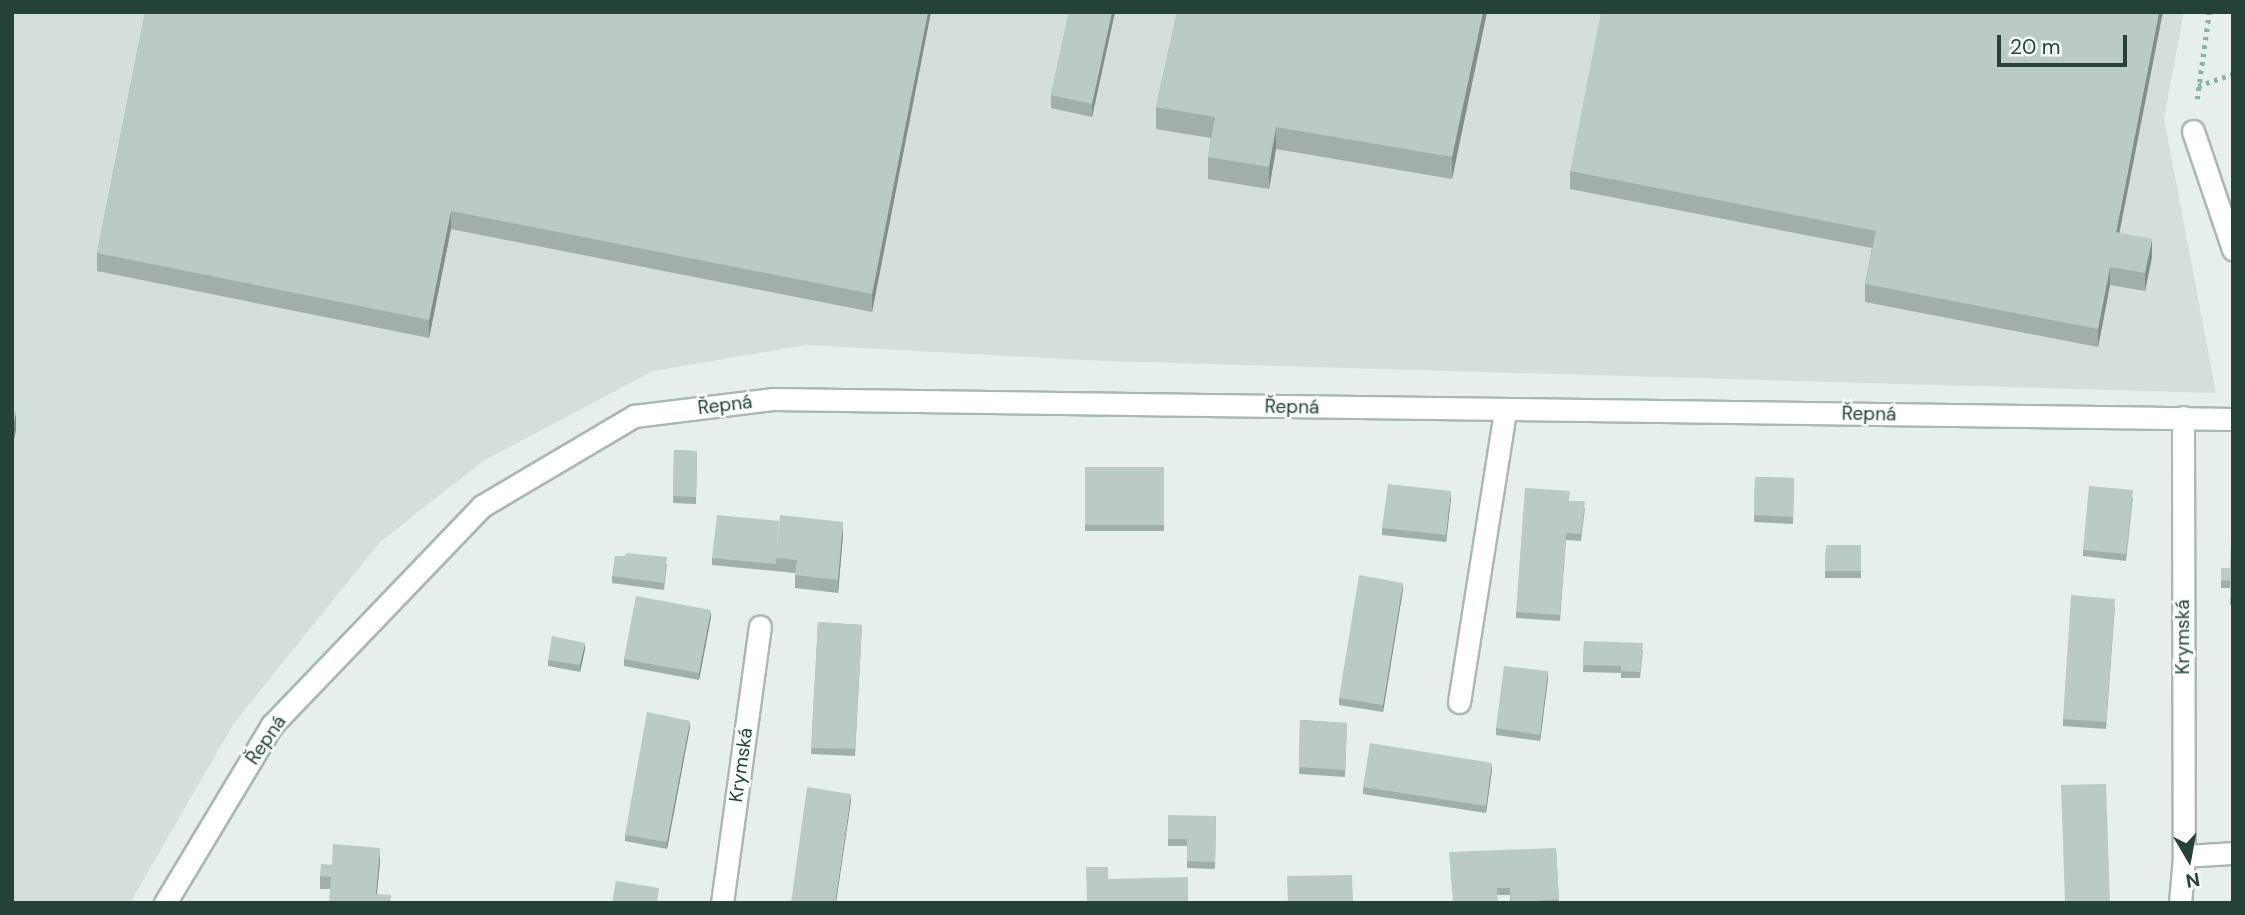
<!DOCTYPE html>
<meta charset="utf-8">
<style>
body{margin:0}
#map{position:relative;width:2245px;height:915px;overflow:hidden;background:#e6efeb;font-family:"DM Sans",sans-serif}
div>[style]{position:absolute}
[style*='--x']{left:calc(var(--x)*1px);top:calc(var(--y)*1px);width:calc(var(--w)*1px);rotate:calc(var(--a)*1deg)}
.built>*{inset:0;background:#d4dfda}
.path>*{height:4.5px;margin-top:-2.25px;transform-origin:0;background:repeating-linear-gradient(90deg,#86b3a5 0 3.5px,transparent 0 8.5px)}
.roads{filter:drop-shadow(2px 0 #a8b8b2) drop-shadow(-2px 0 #a8b8b2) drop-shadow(0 2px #a8b8b2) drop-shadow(0 -2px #a8b8b2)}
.lane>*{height:21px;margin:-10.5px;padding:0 10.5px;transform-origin:10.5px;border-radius:10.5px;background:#fff}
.street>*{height:21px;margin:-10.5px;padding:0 10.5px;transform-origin:10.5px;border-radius:10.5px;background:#fff}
.wall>*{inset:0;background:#a1aea9}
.shaded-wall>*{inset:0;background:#838d89}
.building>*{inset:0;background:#bbcac4}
span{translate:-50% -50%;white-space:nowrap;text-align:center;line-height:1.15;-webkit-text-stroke:5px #f7fbf9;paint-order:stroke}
.street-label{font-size:19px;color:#24423a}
.frame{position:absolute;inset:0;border:14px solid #24423a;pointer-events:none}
.north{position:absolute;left:2154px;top:824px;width:70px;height:70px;-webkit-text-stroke:5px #f7fbf9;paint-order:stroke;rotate:170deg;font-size:19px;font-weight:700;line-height:28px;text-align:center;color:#24423a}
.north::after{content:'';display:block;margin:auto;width:24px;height:32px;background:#24423a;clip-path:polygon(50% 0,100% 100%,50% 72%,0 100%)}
.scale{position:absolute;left:1997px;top:35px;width:130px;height:32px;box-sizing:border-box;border:4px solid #24423a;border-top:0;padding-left:9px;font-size:21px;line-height:24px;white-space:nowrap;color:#24423a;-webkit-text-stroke:5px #f7fbf9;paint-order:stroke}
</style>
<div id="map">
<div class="built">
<div style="clip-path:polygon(12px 12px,2184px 12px,2164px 118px,2216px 393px,1104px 361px,806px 345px,653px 371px,483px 461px,380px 542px,234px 723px,130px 903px,12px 903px)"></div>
</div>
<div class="path">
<div style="--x:2198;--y:86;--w:37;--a:-19"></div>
<div style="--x:2197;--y:99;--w:88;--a:-82.1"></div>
</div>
<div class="roads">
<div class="lane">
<div style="--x:2193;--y:131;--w:125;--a:71.3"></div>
</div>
<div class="street">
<div style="--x:2183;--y:417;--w:439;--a:89.9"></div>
<div style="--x:1459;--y:702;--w:296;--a:-81"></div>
<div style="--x:165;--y:903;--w:208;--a:-59"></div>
<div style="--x:272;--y:725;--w:303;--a:-46.2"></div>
<div style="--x:482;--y:506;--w:177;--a:-30.6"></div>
<div style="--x:634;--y:416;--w:139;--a:-7"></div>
<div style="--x:772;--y:399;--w:1461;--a:0.78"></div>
<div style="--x:722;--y:903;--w:279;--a:-82.2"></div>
<div style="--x:2180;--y:903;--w:47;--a:-85.1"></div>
<div style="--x:2184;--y:856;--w:49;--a:-3.5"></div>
</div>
</div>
<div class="wall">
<div style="clip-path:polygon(145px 12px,931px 12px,872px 312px,451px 229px,429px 338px,97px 271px,97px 253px)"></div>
<div style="clip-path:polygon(1069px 12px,1115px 12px,1092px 117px,1051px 108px,1051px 95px)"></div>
<div style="clip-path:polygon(1177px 12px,1487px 12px,1452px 179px,1276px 149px,1269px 189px,1208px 179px,1208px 157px,1211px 138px,1156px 129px,1156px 107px)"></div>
<div style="clip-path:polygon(1570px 171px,2120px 233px,2152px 257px,2145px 291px,2110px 285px,2098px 347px,1865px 302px,1865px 284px,1872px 248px,1570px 189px)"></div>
<div style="clip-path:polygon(674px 450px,697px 451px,696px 504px,673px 503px)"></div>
<div style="clip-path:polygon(1085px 467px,1164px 467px,1164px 531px,1085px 531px)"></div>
<div style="clip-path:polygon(1755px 477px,1794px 478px,1793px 524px,1754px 522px)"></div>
<div style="clip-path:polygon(2133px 497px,2126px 561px,2083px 556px,2083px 550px)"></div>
<div style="clip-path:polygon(1451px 498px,1446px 542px,1382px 535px,1382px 528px)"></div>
<div style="clip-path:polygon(1569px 501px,1585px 508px,1581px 541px,1566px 540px,1560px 621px,1516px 618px,1516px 612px)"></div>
<div style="clip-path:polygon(843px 535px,838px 593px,795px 588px,795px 573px,712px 565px,712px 558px)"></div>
<div style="clip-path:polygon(2233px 539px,2233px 605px,2230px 605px,2230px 588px,2221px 588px,2221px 581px,2230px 568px)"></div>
<div style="clip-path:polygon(1826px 545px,1861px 545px,1861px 578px,1825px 578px)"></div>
<div style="clip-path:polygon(667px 564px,664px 590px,612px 583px,612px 576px)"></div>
<div style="clip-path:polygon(1403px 589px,1383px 712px,1339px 705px,1339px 698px)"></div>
<div style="clip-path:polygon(2115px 605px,2106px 729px,2063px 726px,2063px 719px)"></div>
<div style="clip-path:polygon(711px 617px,699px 680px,624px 666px,624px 659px)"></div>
<div style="clip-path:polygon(818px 622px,862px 625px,855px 756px,811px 754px)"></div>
<div style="clip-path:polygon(1584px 641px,1643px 650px,1640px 678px,1621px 678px,1621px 673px,1583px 672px)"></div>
<div style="clip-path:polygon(585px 649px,580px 672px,548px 666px,548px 660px)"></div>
<div style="clip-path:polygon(1548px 678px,1540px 741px,1496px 735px,1496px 728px)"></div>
<div style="clip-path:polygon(1300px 720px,1347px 723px,1345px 777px,1299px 774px)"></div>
<div style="clip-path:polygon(690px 727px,667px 849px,625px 841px,625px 835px)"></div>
<div style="clip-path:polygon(1492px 769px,1486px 813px,1363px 794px,1363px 787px)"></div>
<div style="clip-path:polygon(1216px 816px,1215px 869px,1187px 868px,1187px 846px,1168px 846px,1168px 839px)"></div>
<div style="clip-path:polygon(1556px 848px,1559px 903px,1510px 903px,1510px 895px,1497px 895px,1453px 903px)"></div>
<div style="clip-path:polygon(380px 861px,377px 894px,391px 903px,330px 889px,320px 889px,320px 876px,332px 865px)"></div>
</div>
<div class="shaded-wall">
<div style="clip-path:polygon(928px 12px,931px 12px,872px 312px,872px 294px)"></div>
<div style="clip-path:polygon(1112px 12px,1115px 12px,1092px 117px,1092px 104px)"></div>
<div style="clip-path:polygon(1483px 12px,1487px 12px,1452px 179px,1452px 157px)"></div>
<div style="clip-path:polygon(2159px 12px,2163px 12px,2116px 250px,2116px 232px)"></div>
<div style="clip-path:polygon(1276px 127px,1276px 149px,1269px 189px,1269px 167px)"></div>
<div style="clip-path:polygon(451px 211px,451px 229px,429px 338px,429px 320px)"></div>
<div style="clip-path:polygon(2152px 239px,2152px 257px,2145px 291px,2145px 273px)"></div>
<div style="clip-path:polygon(2110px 267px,2110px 285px,2098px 347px,2098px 329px)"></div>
<div style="clip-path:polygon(16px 412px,16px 430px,12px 449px,12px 431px)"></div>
<div style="clip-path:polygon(1451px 491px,1451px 498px,1446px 542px,1446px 535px)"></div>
<div style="clip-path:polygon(843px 522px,843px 535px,838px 593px,838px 580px)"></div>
<div style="clip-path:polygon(1403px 583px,1403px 589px,1383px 712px,1383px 705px)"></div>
<div style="clip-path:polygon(711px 610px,711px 617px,699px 680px,699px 673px)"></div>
<div style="clip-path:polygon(585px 643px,585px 649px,580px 672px,580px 665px)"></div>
<div style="clip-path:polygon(1548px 671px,1548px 678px,1540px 741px,1540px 735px)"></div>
<div style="clip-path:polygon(690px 721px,690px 727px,667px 849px,667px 842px)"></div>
<div style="clip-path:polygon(1492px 763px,1492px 769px,1486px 813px,1486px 806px)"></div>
<div style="clip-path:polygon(851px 794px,851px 801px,836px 903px,835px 903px)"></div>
<div style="clip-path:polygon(380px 848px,380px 861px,376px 903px,376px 894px)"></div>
</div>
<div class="building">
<div style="clip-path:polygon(145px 12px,928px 12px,872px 294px,451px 211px,429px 320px,97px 253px)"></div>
<div style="clip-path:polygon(1069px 12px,1112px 12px,1092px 104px,1051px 95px)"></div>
<div style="clip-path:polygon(1177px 12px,1483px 12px,1452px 157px,1276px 127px,1269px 167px,1208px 157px,1215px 117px,1156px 107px)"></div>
<div style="clip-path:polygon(1601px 12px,2159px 12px,2116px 232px,2152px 239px,2145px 273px,2110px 267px,2098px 329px,1865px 284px,1876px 231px,1570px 171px)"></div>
<div style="clip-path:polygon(12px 411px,16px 412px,12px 431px)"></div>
<div style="clip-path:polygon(674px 450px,697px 451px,696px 497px,673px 496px)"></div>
<div style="clip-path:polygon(1085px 467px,1164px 467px,1164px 525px,1085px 525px)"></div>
<div style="clip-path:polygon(1755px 477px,1794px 478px,1793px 517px,1754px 515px)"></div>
<div style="clip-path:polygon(1388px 484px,1451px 491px,1446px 535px,1382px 528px)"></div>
<div style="clip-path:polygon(2089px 486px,2133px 490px,2126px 554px,2083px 550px)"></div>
<div style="clip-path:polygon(1525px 488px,1570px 491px,1569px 501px,1585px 501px,1581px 534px,1566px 533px,1560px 615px,1516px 612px)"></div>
<div style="clip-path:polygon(717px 515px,779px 521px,776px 564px,712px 558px)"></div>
<div style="clip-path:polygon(780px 515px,843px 522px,838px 580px,795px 575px,797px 560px,776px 558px)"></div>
<div style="clip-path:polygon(2231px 539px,2233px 539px,2233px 598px,2230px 598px,2230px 581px,2221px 581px,2221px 568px,2230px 568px)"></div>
<div style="clip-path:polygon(1826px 545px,1861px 545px,1861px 571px,1825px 571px)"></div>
<div style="clip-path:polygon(626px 553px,667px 557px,664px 583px,612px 576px,615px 556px,625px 556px)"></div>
<div style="clip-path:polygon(1359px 575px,1403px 583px,1383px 705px,1339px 698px)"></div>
<div style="clip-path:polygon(2071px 595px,2115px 599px,2106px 722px,2063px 719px)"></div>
<div style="clip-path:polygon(636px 596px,711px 610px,699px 673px,624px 659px)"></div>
<div style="clip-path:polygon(818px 622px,862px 625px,855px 749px,811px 748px)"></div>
<div style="clip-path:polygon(552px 636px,585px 643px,580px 665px,548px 660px)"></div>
<div style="clip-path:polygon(1584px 641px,1643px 643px,1640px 672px,1621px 671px,1621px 666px,1583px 665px)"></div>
<div style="clip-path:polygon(1504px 666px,1548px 671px,1540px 735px,1496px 728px)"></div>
<div style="clip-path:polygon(647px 712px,690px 721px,667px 842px,625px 835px)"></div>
<div style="clip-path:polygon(1300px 720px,1347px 723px,1345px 770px,1299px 767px)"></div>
<div style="clip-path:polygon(1370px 743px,1492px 763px,1486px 806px,1363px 787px)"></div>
<div style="clip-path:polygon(2106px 784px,2110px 903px,2065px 903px,2061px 785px)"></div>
<div style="clip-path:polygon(807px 787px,851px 794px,835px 903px,791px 903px)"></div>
<div style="clip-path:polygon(1168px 815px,1216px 816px,1215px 862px,1187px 861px,1187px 839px,1168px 839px)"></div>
<div style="clip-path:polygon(333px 844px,380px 848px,376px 894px,391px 895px,390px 903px,329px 903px,331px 877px,320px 876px,321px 864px,332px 865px)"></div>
<div style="clip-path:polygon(1556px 848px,1559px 899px,1511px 903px,1510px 888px,1497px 888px,1498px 903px,1453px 903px,1449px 852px)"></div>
<div style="clip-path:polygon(1086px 867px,1108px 867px,1108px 879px,1188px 877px,1188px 903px,1087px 903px)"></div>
<div style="clip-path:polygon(1352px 875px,1353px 903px,1288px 903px,1287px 876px)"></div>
<div style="clip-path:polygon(616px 881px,659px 888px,657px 903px,612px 903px)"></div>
</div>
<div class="street-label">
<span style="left:725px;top:405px;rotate:-7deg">Řepná</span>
<span style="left:1292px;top:407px;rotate:1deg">Řepná</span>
<span style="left:1869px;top:414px;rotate:1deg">Řepná</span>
<span style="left:2183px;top:637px;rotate:-90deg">Krymská</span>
<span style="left:266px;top:740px;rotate:-55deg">Řepná</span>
<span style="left:741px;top:765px;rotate:-82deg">Krymská</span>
</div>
<div class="frame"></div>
<div class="north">N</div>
<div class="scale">20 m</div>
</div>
